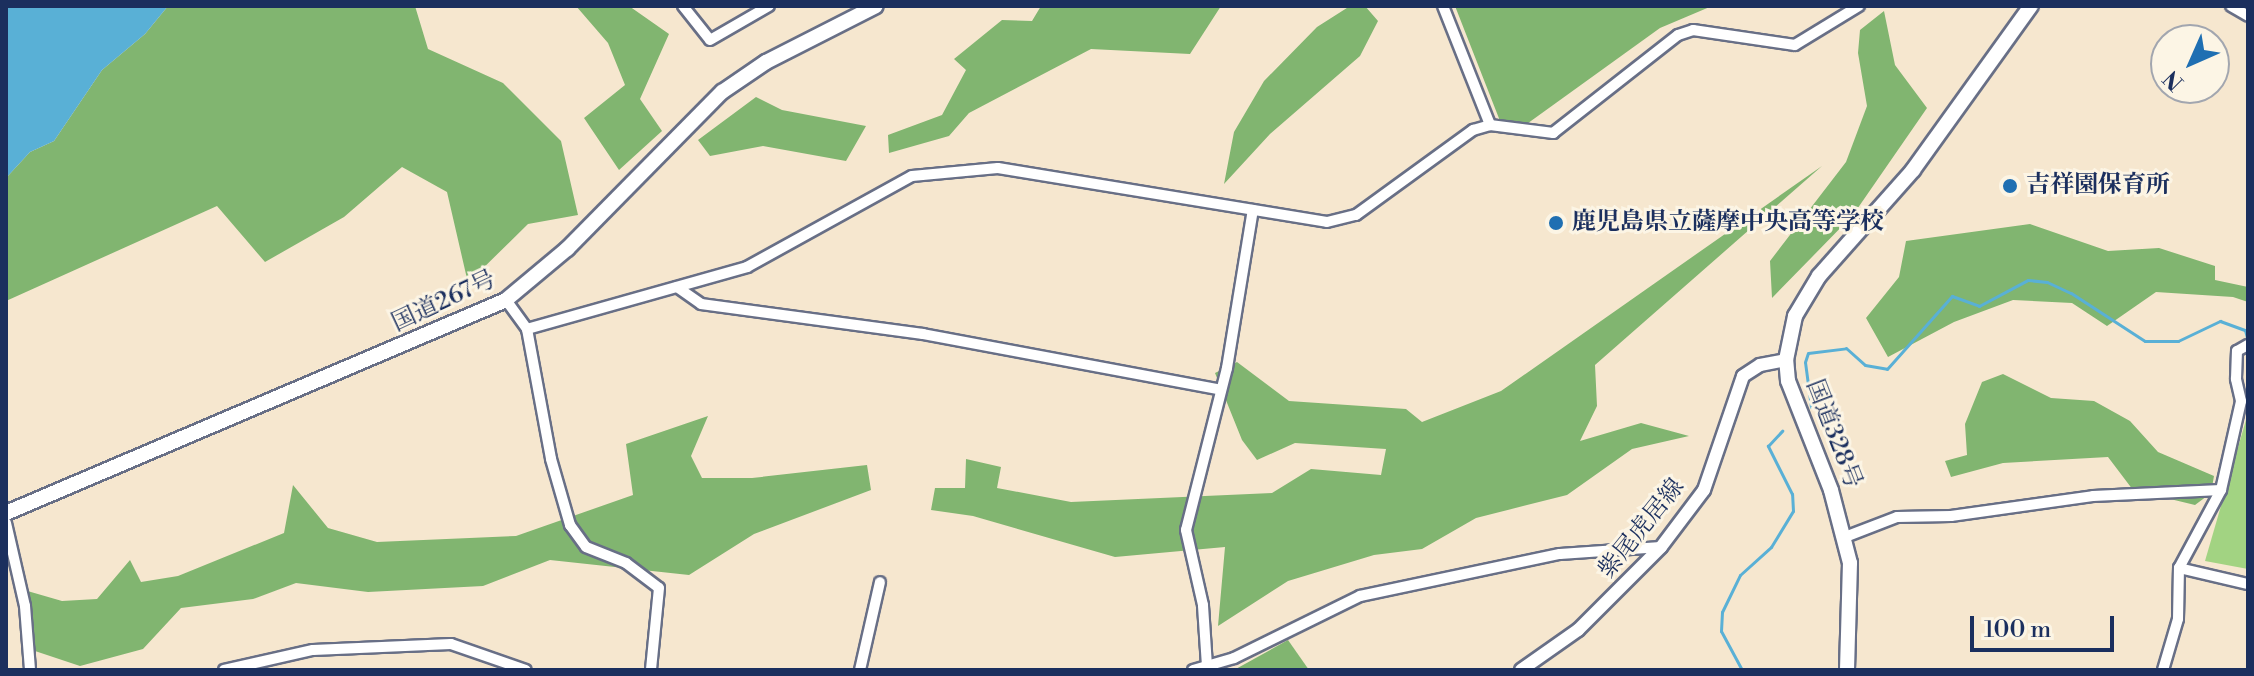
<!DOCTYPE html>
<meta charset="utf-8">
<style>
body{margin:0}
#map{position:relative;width:2254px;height:676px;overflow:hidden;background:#f6e7cf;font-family:"Libre Bodoni","Noto Serif JP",serif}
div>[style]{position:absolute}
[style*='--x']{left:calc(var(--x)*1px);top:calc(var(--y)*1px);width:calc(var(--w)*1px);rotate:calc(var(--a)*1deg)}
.green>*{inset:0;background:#a2d382}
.forest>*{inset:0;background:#81b570}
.water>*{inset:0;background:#59b0d6}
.stream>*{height:3px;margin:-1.5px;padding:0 1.5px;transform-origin:1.5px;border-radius:1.5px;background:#59b0d6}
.roads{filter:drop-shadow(2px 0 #686f86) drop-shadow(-2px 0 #686f86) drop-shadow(0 2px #686f86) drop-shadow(0 -2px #686f86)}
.minor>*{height:10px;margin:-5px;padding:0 5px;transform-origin:5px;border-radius:5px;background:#fff}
.major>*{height:12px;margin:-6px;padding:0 6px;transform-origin:6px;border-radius:6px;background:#fff}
.highway>*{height:14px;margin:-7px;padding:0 7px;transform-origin:7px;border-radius:7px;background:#fff}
.dots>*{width:22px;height:22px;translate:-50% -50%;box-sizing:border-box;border:4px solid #fcf5e5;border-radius:50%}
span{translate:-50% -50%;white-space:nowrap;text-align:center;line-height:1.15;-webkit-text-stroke:6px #fcf5e5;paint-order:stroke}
.poi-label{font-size:24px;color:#1b2f5e;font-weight:700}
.left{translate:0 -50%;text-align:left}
.street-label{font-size:24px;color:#1b2f5e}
.frame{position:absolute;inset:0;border:8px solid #1b2f5e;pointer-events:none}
.north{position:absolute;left:2150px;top:24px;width:80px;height:80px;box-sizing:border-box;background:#fcf5e5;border:2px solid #a2a6af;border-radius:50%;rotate:225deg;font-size:22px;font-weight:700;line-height:32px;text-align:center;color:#1b2f5e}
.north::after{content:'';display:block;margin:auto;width:28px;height:36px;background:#1f6fb2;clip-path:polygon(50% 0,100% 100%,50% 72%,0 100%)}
.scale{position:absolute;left:1970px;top:616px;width:144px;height:36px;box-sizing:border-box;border:4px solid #1b2f5e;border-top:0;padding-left:10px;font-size:24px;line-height:28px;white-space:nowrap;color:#1b2f5e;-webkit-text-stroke:6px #fcf5e5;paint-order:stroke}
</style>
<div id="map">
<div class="green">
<div style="clip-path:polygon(2248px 413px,2248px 569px,2205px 561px)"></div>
</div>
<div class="forest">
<div style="clip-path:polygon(168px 6px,415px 6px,428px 49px,503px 83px,561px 141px,578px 215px,528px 224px,468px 283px,447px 192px,402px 167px,344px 217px,265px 262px,217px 206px,6px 301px,6px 178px,30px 152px,54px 141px,102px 70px,145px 34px)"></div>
<div style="clip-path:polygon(576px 6px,629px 6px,669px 34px,640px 99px,662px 131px,619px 170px,584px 118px,625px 85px,608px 43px)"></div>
<div style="clip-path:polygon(1041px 6px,1221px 6px,1190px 54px,1091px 49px,969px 113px,949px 136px,889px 153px,888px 135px,942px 115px,966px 70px,954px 59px,1002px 20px,1032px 21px)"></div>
<div style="clip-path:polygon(1350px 6px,1365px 6px,1378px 21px,1360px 56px,1270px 134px,1224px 184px,1234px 132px,1264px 81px,1317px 27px)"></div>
<div style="clip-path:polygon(1455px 6px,1712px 6px,1660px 28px,1524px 126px,1500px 121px)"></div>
<div style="clip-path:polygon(1884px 11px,1895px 65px,1927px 108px,1853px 215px,1772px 298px,1770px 261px,1846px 162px,1867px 106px,1858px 53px,1860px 30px)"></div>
<div style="clip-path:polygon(756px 97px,782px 110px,866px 126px,846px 161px,763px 146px,710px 156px,698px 140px)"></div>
<div style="clip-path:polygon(1822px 166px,1595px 365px,1597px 406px,1580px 441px,1641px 423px,1689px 436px,1632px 449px,1567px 495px,1476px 518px,1422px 549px,1374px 555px,1288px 581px,1218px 626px,1225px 547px,1115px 557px,973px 516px,931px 510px,935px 488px,965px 488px,966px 459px,1001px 467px,997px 488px,1071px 502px,1272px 493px,1311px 469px,1381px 475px,1386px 449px,1295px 443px,1257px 460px,1242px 440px,1215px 373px,1237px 362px,1289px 401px,1406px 409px,1422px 422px,1501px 391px)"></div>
<div style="clip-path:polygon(2030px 224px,2108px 251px,2159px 248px,2215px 266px,2215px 280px,2248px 287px,2248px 302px,2233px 297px,2156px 292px,2107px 326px,2072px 303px,2013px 300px,1954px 322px,1888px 357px,1866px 318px,1899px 277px,1906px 241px)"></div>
<div style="clip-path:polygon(2003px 374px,2051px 398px,2094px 401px,2130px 421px,2158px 452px,2214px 476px,2211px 493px,2195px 505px,2133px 490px,2108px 457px,2003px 463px,1951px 477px,1945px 461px,1967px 455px,1965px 424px,1982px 382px)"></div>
<div style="clip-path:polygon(708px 416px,691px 456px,702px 478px,752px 478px,867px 465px,871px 490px,754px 534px,689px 575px,550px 560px,483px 586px,368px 592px,296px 583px,253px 599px,181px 608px,143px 649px,80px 666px,29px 649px,24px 590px,62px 601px,97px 599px,130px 560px,141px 582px,178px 576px,284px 533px,293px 485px,328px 528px,377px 542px,516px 536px,633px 495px,626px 444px)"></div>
<div style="clip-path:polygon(1288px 640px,1309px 670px,1234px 670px)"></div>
</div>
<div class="water">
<div style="clip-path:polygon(6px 6px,168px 6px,145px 34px,102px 70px,54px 141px,30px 152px,6px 178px)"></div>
</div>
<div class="stream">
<div style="--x:2248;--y:358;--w:23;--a:90"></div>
<div style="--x:1811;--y:407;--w:45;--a:-97.6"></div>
<div style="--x:1805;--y:362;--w:9;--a:-72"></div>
<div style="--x:1808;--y:353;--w:38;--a:-7"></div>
<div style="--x:1846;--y:348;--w:25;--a:42"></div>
<div style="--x:1865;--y:365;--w:22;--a:10"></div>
<div style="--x:1887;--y:369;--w:98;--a:-48.3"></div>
<div style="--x:1952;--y:296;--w:29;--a:20"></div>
<div style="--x:1979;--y:306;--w:55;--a:-28"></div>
<div style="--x:2028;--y:280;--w:19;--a:6"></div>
<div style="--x:2047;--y:282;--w:26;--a:25"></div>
<div style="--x:2071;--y:293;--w:88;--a:33"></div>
<div style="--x:2145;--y:341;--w:33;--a:0"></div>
<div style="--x:2178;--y:341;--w:47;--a:-25.5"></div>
<div style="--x:2220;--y:321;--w:27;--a:20"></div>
<div style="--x:2245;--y:330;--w:11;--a:75"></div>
<div style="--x:1742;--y:670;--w:44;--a:-118.3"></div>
<div style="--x:1721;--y:631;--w:19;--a:-87"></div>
<div style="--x:1722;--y:612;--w:41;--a:-64.1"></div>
<div style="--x:1740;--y:575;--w:42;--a:-42.1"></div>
<div style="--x:1771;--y:547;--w:42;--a:-58.6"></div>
<div style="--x:1793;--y:511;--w:17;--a:-93"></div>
<div style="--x:1792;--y:494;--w:54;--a:-116.6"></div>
<div style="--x:1768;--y:446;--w:21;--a:-47"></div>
</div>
<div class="roads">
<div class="minor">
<div style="--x:683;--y:6;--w:43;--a:51.5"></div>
<div style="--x:710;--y:40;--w:68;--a:-30"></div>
<div style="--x:1443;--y:6;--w:128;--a:68.4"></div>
<div style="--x:2231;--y:6;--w:20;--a:30"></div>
<div style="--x:677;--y:287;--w:29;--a:35"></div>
<div style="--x:701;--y:304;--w:224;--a:7.7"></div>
<div style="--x:923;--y:334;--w:303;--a:10.6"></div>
<div style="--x:506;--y:300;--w:36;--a:54"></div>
<div style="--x:527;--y:329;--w:132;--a:79.5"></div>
<div style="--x:551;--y:459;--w:69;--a:73.9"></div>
<div style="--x:570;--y:525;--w:27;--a:54"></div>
<div style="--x:586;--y:547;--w:43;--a:21.8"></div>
<div style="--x:626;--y:563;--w:41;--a:37.1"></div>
<div style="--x:659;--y:588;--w:82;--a:95.6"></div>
<div style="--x:527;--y:329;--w:229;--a:-15.7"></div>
<div style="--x:747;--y:267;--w:188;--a:-28.9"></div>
<div style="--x:912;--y:176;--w:86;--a:-5.3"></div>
<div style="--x:998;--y:168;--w:333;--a:9.3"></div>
<div style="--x:1327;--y:222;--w:30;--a:-14"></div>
<div style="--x:1356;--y:215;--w:145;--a:-36"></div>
<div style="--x:1473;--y:130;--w:18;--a:-16"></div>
<div style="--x:1490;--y:125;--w:64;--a:7.2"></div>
<div style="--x:1553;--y:133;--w:159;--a:-38.1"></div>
<div style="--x:1678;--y:35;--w:16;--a:-18"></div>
<div style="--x:1693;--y:30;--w:103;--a:8.4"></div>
<div style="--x:1795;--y:45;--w:75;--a:-31.4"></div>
<div style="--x:6;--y:523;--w:85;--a:77.1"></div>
<div style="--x:25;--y:606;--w:64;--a:85.5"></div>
<div style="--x:1845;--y:537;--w:56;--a:-21"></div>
<div style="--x:1897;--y:517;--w:54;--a:-1.1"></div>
<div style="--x:1951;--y:516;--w:143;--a:-8"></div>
<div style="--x:2093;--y:496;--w:128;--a:-2.7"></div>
<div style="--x:2179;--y:568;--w:71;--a:13.1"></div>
<div style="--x:1207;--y:666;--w:61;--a:-93.8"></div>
<div style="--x:1203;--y:605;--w:77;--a:-102.8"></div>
<div style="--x:1186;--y:530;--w:167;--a:-75.8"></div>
<div style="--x:1227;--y:368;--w:160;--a:-80.7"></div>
<div style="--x:224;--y:670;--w:91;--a:-12.7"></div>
<div style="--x:313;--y:650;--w:138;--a:-2.5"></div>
<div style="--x:451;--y:644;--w:79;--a:19.1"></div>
<div style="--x:860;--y:670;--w:90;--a:-77.2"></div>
<div style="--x:1193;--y:670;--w:43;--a:-16.3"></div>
<div style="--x:1234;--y:658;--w:140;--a:-26.2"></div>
<div style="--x:1360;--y:596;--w:204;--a:-11.9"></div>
<div style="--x:1560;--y:554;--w:101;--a:-4"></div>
<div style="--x:2163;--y:670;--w:53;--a:-73.6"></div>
<div style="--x:2178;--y:619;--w:51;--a:-88.9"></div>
<div style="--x:2179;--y:568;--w:89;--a:-61.7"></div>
<div style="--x:2221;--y:490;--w:91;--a:-77.3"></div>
<div style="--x:2241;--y:401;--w:23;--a:-103"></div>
<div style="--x:2236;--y:379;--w:28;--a:-88"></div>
<div style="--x:2237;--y:351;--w:13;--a:-29"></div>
</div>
<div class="major">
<div style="--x:1521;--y:670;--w:70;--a:-35.1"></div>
<div style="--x:1578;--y:630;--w:117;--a:-45"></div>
<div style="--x:1661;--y:547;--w:71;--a:-53"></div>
<div style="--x:1704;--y:490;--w:120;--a:-71.1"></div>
<div style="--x:1743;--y:376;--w:20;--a:-33"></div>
<div style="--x:1760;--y:365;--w:26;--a:-11"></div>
</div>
<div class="highway">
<div style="--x:6;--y:513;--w:543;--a:-23.07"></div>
<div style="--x:506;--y:300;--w:80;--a:-39.9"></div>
<div style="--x:567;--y:249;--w:221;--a:-45.4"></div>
<div style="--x:722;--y:92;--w:53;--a:-34.3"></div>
<div style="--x:766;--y:62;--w:123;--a:-27"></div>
<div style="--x:1847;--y:670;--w:107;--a:-88.4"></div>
<div style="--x:1850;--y:563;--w:75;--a:-104.6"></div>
<div style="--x:1831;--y:490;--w:117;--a:-111.5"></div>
<div style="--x:1788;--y:381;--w:21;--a:-95"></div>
<div style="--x:1786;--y:360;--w:45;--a:-78.4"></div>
<div style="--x:1795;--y:316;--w:47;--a:-59"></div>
<div style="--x:1819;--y:276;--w:142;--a:-48.4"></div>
<div style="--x:1913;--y:170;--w:202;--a:-54.3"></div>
</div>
</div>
<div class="dots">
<div style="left:2010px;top:186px;background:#1f6fb2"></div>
<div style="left:1556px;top:223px;background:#1f6fb2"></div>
</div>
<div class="poi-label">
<span class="left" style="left:2026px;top:186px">吉祥園保育所</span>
<span class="left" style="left:1572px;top:223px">鹿児島県立薩摩中央高等学校</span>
</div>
<div class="street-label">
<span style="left:444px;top:302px;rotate:-25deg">国道267号</span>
<span style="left:1833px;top:434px;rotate:69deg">国道328号</span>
<span style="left:1642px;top:529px;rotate:-51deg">紫尾虎居線</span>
</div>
<div class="frame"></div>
<div class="north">N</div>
<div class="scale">100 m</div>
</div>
